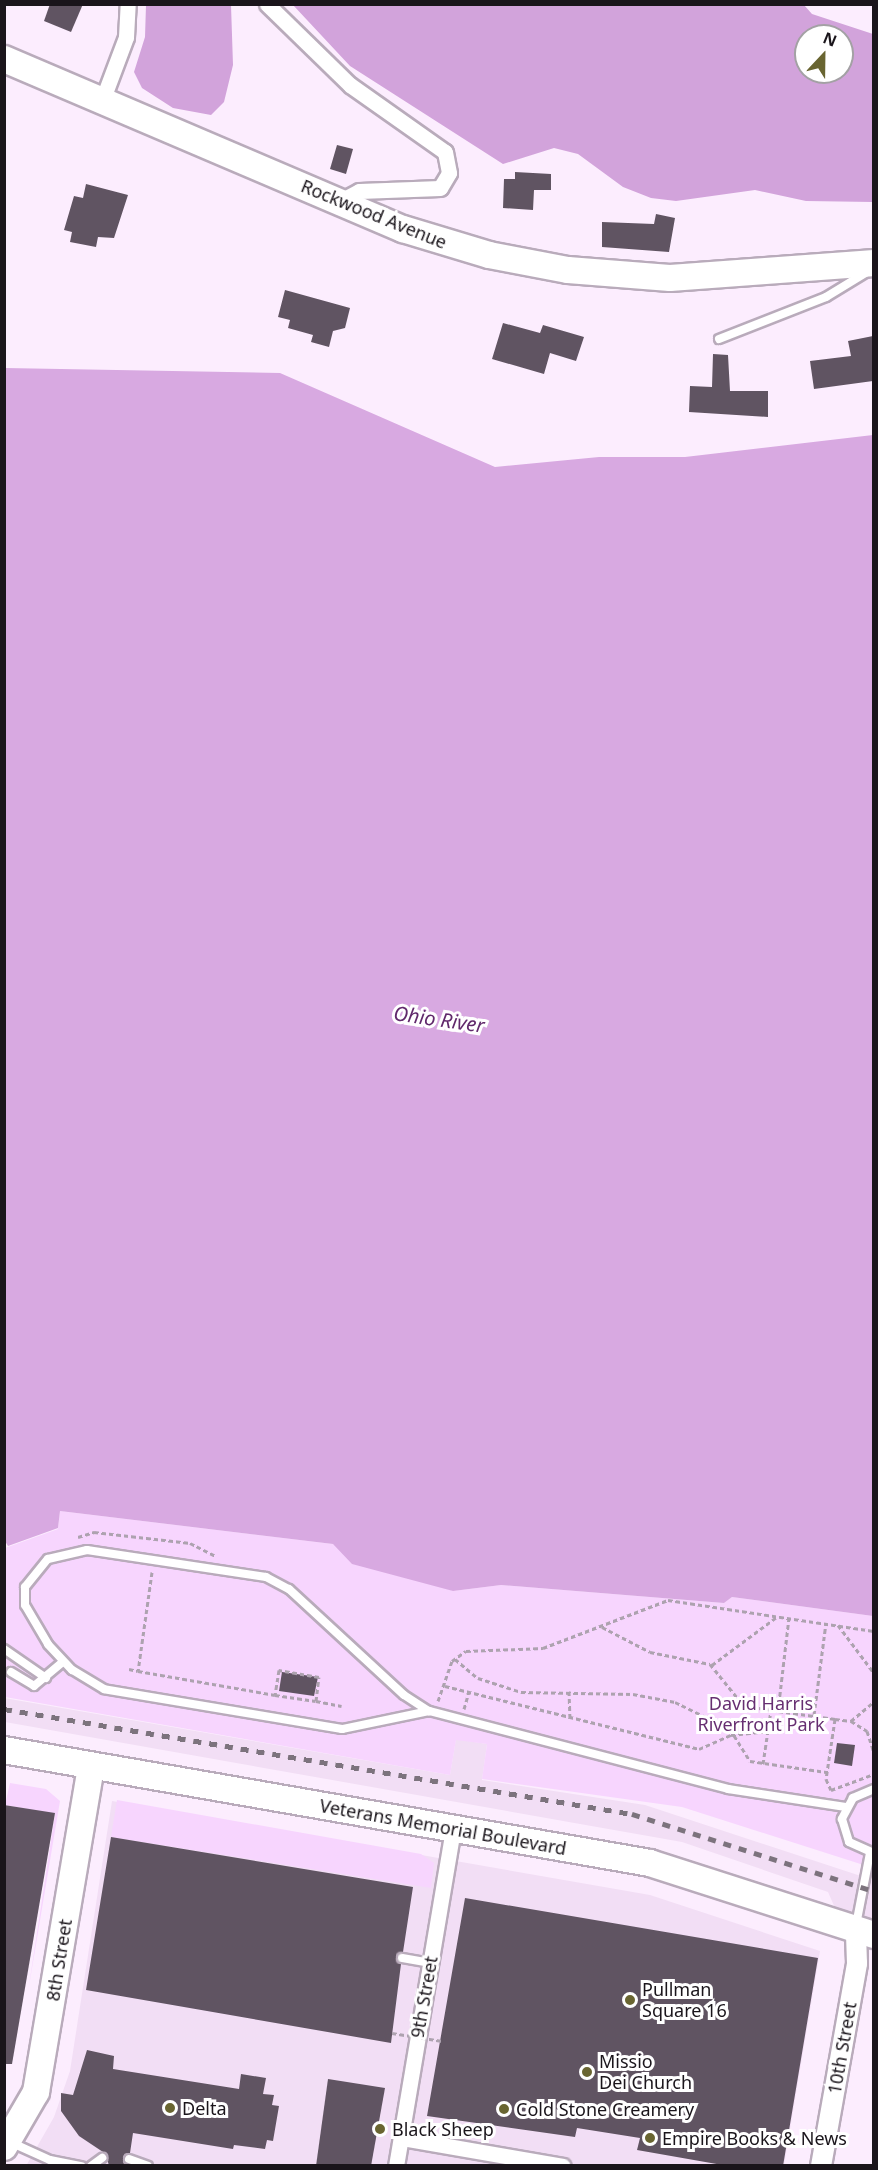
<!DOCTYPE html>
<style>
body{margin:0}
#map{position:relative;width:878px;height:2170px;overflow:hidden;background:#fcedfe;font-family:"Noto Sans",sans-serif}
div>[style]{position:absolute}
[style*='--x']{left:calc(var(--x)*1px);top:calc(var(--y)*1px);width:calc(var(--w)*1px);rotate:calc(var(--a)*1deg)}
.built>*{inset:0;background:#f2def5}
.green>*{inset:0;background:#f7d5fe}
.forest>*{inset:0;background:#d2a3db}
.water>*{inset:0;background:#d8a9e1}
.building>*{inset:0;background:#605462}
.path>*{height:3px;margin-top:-1.5px;transform-origin:0;background:repeating-linear-gradient(90deg,#ada2af 0 4.5px,transparent 0 7.5px)}
.roads{filter:drop-shadow(2px 0 #b9abbb) drop-shadow(-2px 0 #b9abbb) drop-shadow(0 2px #b9abbb) drop-shadow(0 -2px #b9abbb)}
.service>*{height:8px;margin:-4px;padding:0 4px;transform-origin:4px;border-radius:4px;background:#fff}
.minor>*{height:15px;margin:-7.5px;padding:0 7.5px;transform-origin:7.5px;border-radius:7.5px;background:#fff}
.tertiary>*{height:20px;margin:-10px;padding:0 10px;transform-origin:10px;border-radius:10px;background:#fff}
.primary>*{height:26px;margin:-13px;padding:0 13px;transform-origin:13px;border-radius:13px;background:#fff}
.rail>*{height:4.5px;margin-top:-2.25px;transform-origin:0;background:repeating-linear-gradient(90deg,#7c737d 0 8px,transparent 0 16px)}
.path-bridge>*{height:3px;margin-top:-1.5px;transform-origin:0;background:repeating-linear-gradient(90deg,#ada2af 0 4.5px,transparent 0 7.5px)}
.dots>*{width:16px;height:16px;translate:-50% -50%;box-sizing:border-box;border:3px solid #fff;border-radius:50%}
span{translate:-50% -50%;white-space:nowrap;text-align:center;line-height:1.15;-webkit-text-stroke:6px #fff;paint-order:stroke}
.street-label{font-size:18px;color:#1a151b}
.park-label{font-size:18px;color:#662e71}
.poi-label{font-size:18px;color:#1a151b}
.left{translate:0 -50%;text-align:left}
.water-label{font-size:20px;color:#61296c;font-style:italic}
.frame{position:absolute;inset:0;border:6px solid #1a151b;pointer-events:none}
.north{position:absolute;left:794px;top:24px;width:60px;height:60px;box-sizing:border-box;background:#fff;border:2px solid #a3a1a4;border-radius:50%;rotate:22deg;font-size:16px;font-weight:700;line-height:24px;text-align:center;color:#1a151b}
.north::after{content:'';display:block;margin:auto;width:21px;height:27px;background:#696531;clip-path:polygon(50% 0,100% 100%,50% 72%,0 100%)}
</style>
<div id="map">
<div class="built">
<div style="clip-path:polygon(4px 1698px,450px 1775px,456px 1739px,487px 1744px,482px 1780px,645px 1805px,873px 1880px,873px 1919px,835px 1908px,828px 1892px,682px 1842px,5px 1722px)"></div>
<div style="clip-path:polygon(112px 1801px,650px 1895px,820px 1951px,784px 2165px,26px 2166px,54px 2117px,70px 2071px)"></div>
</div>
<div class="green">
<div style="clip-path:polygon(60px 1511px,333px 1544px,453px 1591px,501px 1585px,724px 1603px,732px 1597px,873px 1616px,873px 1868px,682px 1807px,482px 1779px,487px 1744px,456px 1740px,450px 1775px,5px 1697px,5px 1548px,58px 1529px)"></div>
<div style="clip-path:polygon(10px 1783px,46px 1789px,60px 1801px,28px 1992px,55px 1814px,5px 1805px)"></div>
<div style="clip-path:polygon(117px 1800px,421px 1854px,434px 1863px,431px 1888px,111px 1837px)"></div>
</div>
<div class="forest">
<div style="clip-path:polygon(146px 5px,231px 5px,233px 65px,224px 102px,211px 115px,173px 108px,142px 88px,134px 72px,145px 37px)"></div>
<div style="clip-path:polygon(evenodd,293px 5px,804px 5px,812px 14px,873px 34px,873px 202px,806px 201px,755px 190px,676px 201px,651px 198px,623px 187px,578px 154px,554px 148px,503px 164px,350px 66px,293px 5px,806px 36px,842px 36px,842px 72px,806px 72px,806px 36px)"></div>
</div>
<div class="water">
<div style="clip-path:polygon(5px 368px,280px 373px,495px 467px,599px 457px,685px 457px,873px 435px,873px 1616px,732px 1597px,724px 1603px,501px 1585px,453px 1591px,352px 1564px,333px 1544px,60px 1511px,58px 1528px,8px 1546px,5px 1541px)"></div>
</div>
<div class="building">
<div style="clip-path:polygon(50px 4px,83px 4px,71px 32px,44px 21px)"></div>
<div style="clip-path:polygon(337px 145px,353px 149px,346px 174px,330px 169px)"></div>
<div style="clip-path:polygon(515px 172px,551px 174px,551px 190px,534px 190px,533px 210px,503px 208px,504px 179px,515px 179px)"></div>
<div style="clip-path:polygon(86px 184px,128px 195px,114px 238px,98px 237px,96px 247px,70px 242px,72px 232px,64px 230px,74px 196px,83px 198px)"></div>
<div style="clip-path:polygon(656px 214px,675px 218px,669px 252px,602px 247px,602px 222px,654px 224px)"></div>
<div style="clip-path:polygon(285px 290px,350px 308px,345px 328px,333px 331px,329px 347px,311px 342px,313px 335px,288px 328px,290px 320px,278px 317px)"></div>
<div style="clip-path:polygon(503px 323px,540px 333px,543px 325px,584px 337px,576px 361px,550px 353px,544px 374px,492px 359px)"></div>
<div style="clip-path:polygon(873px 336px,873px 381px,814px 389px,810px 361px,851px 356px,848px 341px)"></div>
<div style="clip-path:polygon(713px 354px,728px 355px,730px 391px,768px 391px,768px 417px,689px 412px,690px 386px,712px 387px)"></div>
<div style="clip-path:polygon(282px 1672px,318px 1677px,314px 1696px,279px 1691px)"></div>
<div style="clip-path:polygon(837px 1743px,855px 1745px,852px 1766px,834px 1763px)"></div>
<div style="clip-path:polygon(4px 1805px,55px 1813px,12px 2064px,4px 2064px)"></div>
<div style="clip-path:polygon(111px 1837px,413px 1887px,403px 1952px,396px 1958px,401px 1964px,391px 2043px,86px 1990px)"></div>
<div style="clip-path:polygon(465px 1898px,818px 1958px,783px 2166px,728px 2166px,637px 2150px,640px 2138px,577px 2128px,575px 2137px,427px 2116px)"></div>
<div style="clip-path:polygon(87px 2050px,114px 2056px,113px 2069px,239px 2089px,241px 2074px,266px 2078px,263px 2094px,274px 2095px,272px 2105px,279px 2106px,273px 2141px,267px 2140px,265px 2149px,234px 2145px,233px 2149px,133px 2133px,130px 2153px,123px 2157px,128px 2166px,109px 2166px,106px 2154px,79px 2136px,61px 2111px,61px 2093px,73px 2095px)"></div>
<div style="clip-path:polygon(328px 2079px,385px 2088px,371px 2166px,316px 2166px)"></div>
</div>
<div class="path">
<div style="--x:78;--y:1537;--w:17;--a:-17"></div>
<div style="--x:94;--y:1532;--w:97;--a:6.5"></div>
<div style="--x:190;--y:1543;--w:29;--a:27"></div>
<div style="--x:152;--y:1572;--w:100;--a:98"></div>
<div style="--x:138;--y:1671;--w:139;--a:9.9"></div>
<div style="--x:275;--y:1695;--w:41;--a:8.3"></div>
<div style="--x:316;--y:1701;--w:24;--a:-83"></div>
<div style="--x:319;--y:1677;--w:41;--a:-170.1"></div>
<div style="--x:279;--y:1670;--w:25;--a:99"></div>
<div style="--x:838;--y:1625;--w:60;--a:53.1"></div>
<div style="--x:602;--y:1627;--w:54;--a:27.5"></div>
<div style="--x:650;--y:1652;--w:61;--a:11.3"></div>
<div style="--x:710;--y:1664;--w:54;--a:51"></div>
<div style="--x:744;--y:1706;--w:27;--a:8"></div>
<div style="--x:455;--y:1659;--w:30;--a:40"></div>
<div style="--x:478;--y:1678;--w:45;--a:18"></div>
<div style="--x:521;--y:1692;--w:112;--a:1"></div>
<div style="--x:633;--y:1694;--w:43;--a:10.8"></div>
<div style="--x:675;--y:1702;--w:61;--a:26.1"></div>
<div style="--x:730;--y:1729;--w:38;--a:58"></div>
<div style="--x:750;--y:1761;--w:77;--a:8.2"></div>
<div style="--x:712;--y:1665;--w:82;--a:-36.6"></div>
<div style="--x:129;--y:1669;--w:9;--a:13"></div>
<div style="--x:445;--y:1686;--w:262;--a:13.9"></div>
<div style="--x:699;--y:1749;--w:35;--a:-24"></div>
<div style="--x:731;--y:1735;--w:37;--a:-6"></div>
<div style="--x:569;--y:1691;--w:27;--a:88"></div>
<div style="--x:316;--y:1701;--w:26;--a:11"></div>
<div style="--x:438;--y:1701;--w:42;--a:-70.7"></div>
<div style="--x:452;--y:1661;--w:17;--a:-36"></div>
<div style="--x:466;--y:1651;--w:77;--a:-2.2"></div>
<div style="--x:543;--y:1648;--w:134;--a:-21"></div>
<div style="--x:668;--y:1600;--w:208;--a:8.6"></div>
<div style="--x:464;--y:1709;--w:18;--a:-74"></div>
<div style="--x:778;--y:1711;--w:95;--a:-83.3"></div>
<div style="--x:814;--y:1715;--w:93;--a:-82.6"></div>
<div style="--x:835;--y:1719;--w:16;--a:7"></div>
<div style="--x:851;--y:1721;--w:30;--a:-40"></div>
<div style="--x:851;--y:1721;--w:19;--a:32"></div>
<div style="--x:867;--y:1731;--w:22;--a:72"></div>
<div style="--x:763;--y:1764;--w:55;--a:-81.6"></div>
<div style="--x:771;--y:1710;--w:65;--a:8"></div>
<div style="--x:835;--y:1719;--w:61;--a:98.5"></div>
<div style="--x:826;--y:1779;--w:12;--a:66"></div>
<div style="--x:831;--y:1790;--w:46;--a:-20.4"></div>
</div>
<div class="roads">
<div class="service">
<div style="--x:719;--y:339;--w:115;--a:-21.4"></div>
<div style="--x:826;--y:297;--w:48;--a:-31.4"></div>
<div style="--x:4;--y:1649;--w:51;--a:34.6"></div>
<div style="--x:11;--y:1672;--w:27;--a:31"></div>
<div style="--x:34;--y:1686;--w:38;--a:-40"></div>
<div style="--x:429;--y:1711;--w:89;--a:168.3"></div>
<div style="--x:342;--y:1729;--w:241;--a:-170.5"></div>
<div style="--x:104;--y:1689;--w:37;--a:-149"></div>
<div style="--x:72;--y:1670;--w:35;--a:-133"></div>
<div style="--x:48;--y:1644;--w:45;--a:-120.5"></div>
<div style="--x:25;--y:1605;--w:18;--a:-90"></div>
<div style="--x:25;--y:1587;--w:36;--a:-51"></div>
<div style="--x:48;--y:1559;--w:40;--a:-13"></div>
<div style="--x:87;--y:1550;--w:181;--a:8.6"></div>
<div style="--x:266;--y:1577;--w:26;--a:28"></div>
<div style="--x:289;--y:1589;--w:156;--a:42.7"></div>
<div style="--x:404;--y:1695;--w:30;--a:33"></div>
<div style="--x:429;--y:1711;--w:309;--a:14.6"></div>
<div style="--x:728;--y:1789;--w:119;--a:8.7"></div>
<div style="--x:874;--y:1789;--w:23;--a:157"></div>
<div style="--x:853;--y:1798;--w:24;--a:118"></div>
<div style="--x:842;--y:1819;--w:24;--a:73"></div>
<div style="--x:849;--y:1842;--w:27;--a:24"></div>
<div style="--x:856;--y:1925;--w:73;--a:-79"></div>
<div style="--x:402;--y:1958;--w:28;--a:10"></div>
<div style="--x:10;--y:2142;--w:44;--a:24.2"></div>
<div style="--x:50;--y:2160;--w:32;--a:11"></div>
<div style="--x:129;--y:2159;--w:20;--a:20"></div>
<div style="--x:91;--y:2166;--w:14;--a:-36"></div>
</div>
<div class="minor">
<div style="--x:267;--y:4;--w:116;--a:44.3"></div>
<div style="--x:350;--y:85;--w:116;--a:35.2"></div>
<div style="--x:445;--y:152;--w:21;--a:79"></div>
<div style="--x:449;--y:173;--w:17;--a:121"></div>
<div style="--x:440;--y:188;--w:81;--a:177.9"></div>
<div style="--x:359;--y:191;--w:24;--a:152"></div>
<div style="--x:102;--y:101;--w:68;--a:-69.4"></div>
<div style="--x:126;--y:37;--w:33;--a:-87"></div>
<div style="--x:401;--y:2138;--w:164;--a:9.8"></div>
<div style="--x:396;--y:2166;--w:342;--a:-80.4"></div>
</div>
<div class="tertiary">
<div style="--x:821;--y:2166;--w:206;--a:-79.9"></div>
<div style="--x:857;--y:1963;--w:33;--a:-92"></div>
</div>
<div class="primary">
<div style="--x:4;--y:59;--w:434;--a:23.1"></div>
<div style="--x:403;--y:229;--w:90;--a:16.8"></div>
<div style="--x:489;--y:255;--w:80;--a:10.8"></div>
<div style="--x:568;--y:270;--w:102;--a:4.5"></div>
<div style="--x:670;--y:278;--w:205;--a:-4.2"></div>
<div style="--x:4;--y:1750;--w:656;--a:9.92"></div>
<div style="--x:650;--y:1863;--w:235;--a:17.8"></div>
<div style="--x:4;--y:2147;--w:64;--a:-59.8"></div>
<div style="--x:36;--y:2092;--w:331;--a:-80.4"></div>
</div>
</div>
<div class="rail">
<div style="--x:4;--y:1709;--w:637;--a:9.49"></div>
<div style="--x:632;--y:1814;--w:254;--a:17.7"></div>
</div>
<div class="path-bridge">
<div style="--x:392;--y:2033;--w:51;--a:9.1"></div>
</div>
<div class="dots">
<div style="left:630px;top:2000px;background:#696531"></div>
<div style="left:587px;top:2072px;background:#696531"></div>
<div style="left:170px;top:2108px;background:#696531"></div>
<div style="left:504px;top:2109px;background:#696531"></div>
<div style="left:380px;top:2129px;background:#696531"></div>
<div style="left:650px;top:2138px;background:#696531"></div>
</div>
<div class="street-label">
<span style="left:374px;top:214px;rotate:22deg">Rockwood Avenue</span>
<span style="left:443px;top:1827px;rotate:10deg">Veterans Memorial Boulevard</span>
<span style="left:59px;top:1960px;rotate:-81deg">8th Street</span>
<span style="left:424px;top:1997px;rotate:-80deg">9th Street</span>
<span style="left:842px;top:2048px;rotate:-80deg">10th Street</span>
</div>
<div class="park-label">
<span style="left:761px;top:1714px">David Harris<br>Riverfront Park</span>
</div>
<div class="poi-label">
<span class="left" style="left:642px;top:2000px">Pullman<br>Square 16</span>
<span class="left" style="left:599px;top:2072px">Missio<br>Dei Church</span>
<span class="left" style="left:182px;top:2108px">Delta</span>
<span class="left" style="left:516px;top:2109px">Cold Stone Creamery</span>
<span class="left" style="left:392px;top:2129px">Black Sheep</span>
<span class="left" style="left:662px;top:2138px">Empire Books &amp; News</span>
</div>
<div class="water-label">
<span style="left:439px;top:1019px;rotate:8deg">Ohio River</span>
</div>
<div class="frame"></div>
<div class="north">N</div>
</div>
